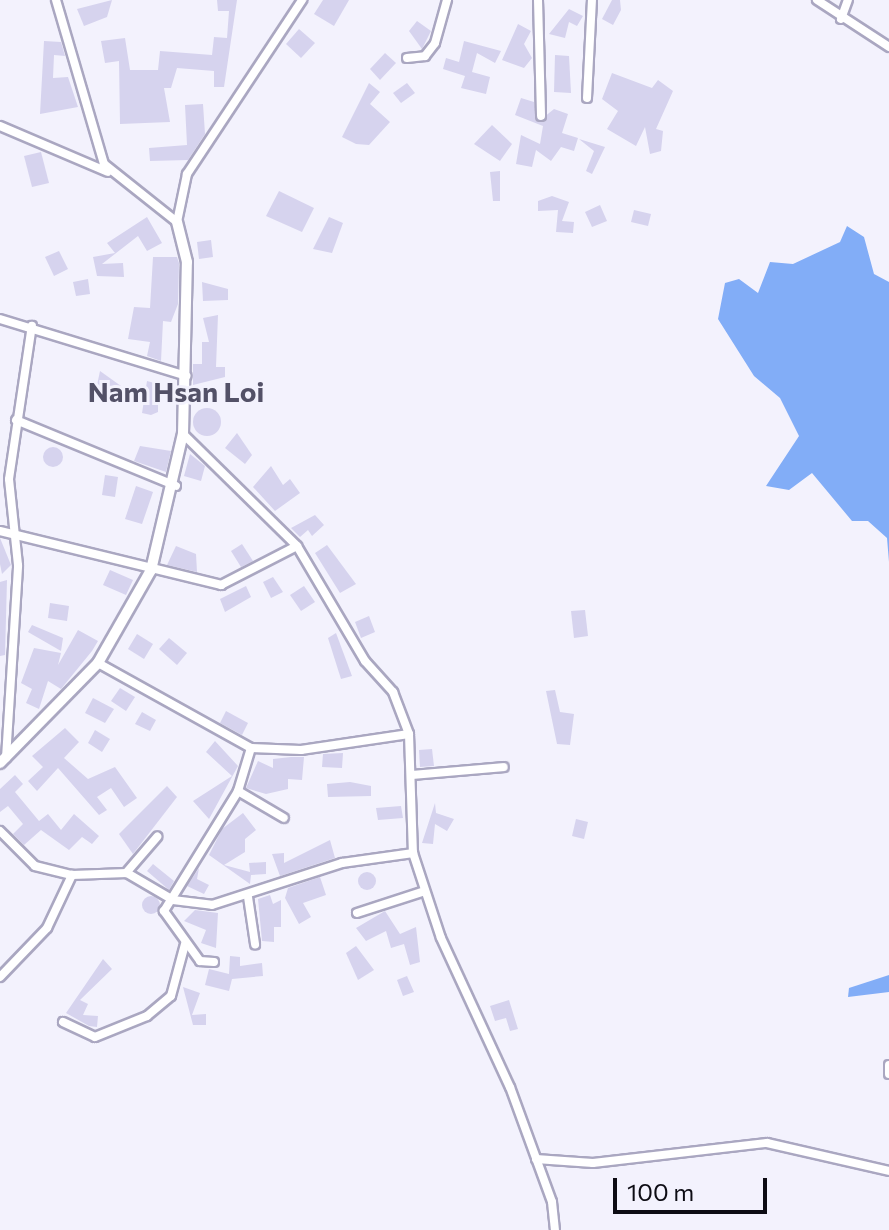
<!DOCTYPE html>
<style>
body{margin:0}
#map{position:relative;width:889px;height:1230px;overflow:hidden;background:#f3f2fd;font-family:Commissioner,sans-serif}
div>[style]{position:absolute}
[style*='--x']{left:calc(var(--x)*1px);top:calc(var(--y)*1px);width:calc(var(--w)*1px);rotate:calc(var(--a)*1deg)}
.water>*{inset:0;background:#82adf7}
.building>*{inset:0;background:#d6d3ee}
.round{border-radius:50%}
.roads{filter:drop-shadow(2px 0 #aaa7c1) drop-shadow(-2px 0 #aaa7c1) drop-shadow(0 2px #aaa7c1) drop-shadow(0 -2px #aaa7c1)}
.minor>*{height:8px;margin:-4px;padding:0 4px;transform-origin:4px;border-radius:4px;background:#fff}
.tertiary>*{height:10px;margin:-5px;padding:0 5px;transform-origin:5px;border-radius:5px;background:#fff}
span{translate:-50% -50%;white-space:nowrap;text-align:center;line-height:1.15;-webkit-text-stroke:6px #f3f2fd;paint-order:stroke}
.quarter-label{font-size:28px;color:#535167;font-weight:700}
.scale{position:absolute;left:613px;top:1178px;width:154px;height:36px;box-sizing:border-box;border:4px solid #0d0c14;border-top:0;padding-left:10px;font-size:24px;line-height:28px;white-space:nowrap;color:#0d0c14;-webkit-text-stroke:6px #f3f2fd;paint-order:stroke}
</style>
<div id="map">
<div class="water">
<div style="clip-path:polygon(847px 226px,864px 237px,874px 274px,889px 282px,889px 562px,887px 538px,868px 521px,852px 521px,812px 473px,789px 490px,766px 486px,799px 436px,780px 398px,754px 376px,718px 319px,725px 283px,739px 279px,758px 293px,770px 262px,793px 264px,840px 242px)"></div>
<div style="clip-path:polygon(889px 975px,889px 992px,848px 997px,849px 988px)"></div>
</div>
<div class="building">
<div style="clip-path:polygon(112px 0,107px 17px,84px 26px,77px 9px)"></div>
<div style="clip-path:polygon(217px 0,237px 0,224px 87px,214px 87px,214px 71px,177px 68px,171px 88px,164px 88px,170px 122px,120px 124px,119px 61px,105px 63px,101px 41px,125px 38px,130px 70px,158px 70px,160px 51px,212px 55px,214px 37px,227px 38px,229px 11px,218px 11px)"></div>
<div style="clip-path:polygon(323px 0,349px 0,334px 26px,314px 14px)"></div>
<div style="clip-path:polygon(612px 0,620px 0,621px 10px,613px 25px,602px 19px)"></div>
<div style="clip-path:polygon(569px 9px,583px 16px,577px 26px,569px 22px,565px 38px,549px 34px)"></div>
<div style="clip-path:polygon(417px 21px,431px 31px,422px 49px,409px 31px)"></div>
<div style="clip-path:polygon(518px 24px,531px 31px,524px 44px,532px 58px,524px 68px,502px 60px)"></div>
<div style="clip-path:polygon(299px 29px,315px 43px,301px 58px,286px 44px)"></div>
<div style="clip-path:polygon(44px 41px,61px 42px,65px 56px,54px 55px,53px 78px,68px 77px,78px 107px,40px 114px)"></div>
<div style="clip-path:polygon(464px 41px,501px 51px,495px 63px,477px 53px,472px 72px,490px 77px,486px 94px,461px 88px,465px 76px,443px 69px,446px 58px,459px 62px)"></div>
<div style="clip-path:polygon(385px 53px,396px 63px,380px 80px,370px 69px)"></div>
<div style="clip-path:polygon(555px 55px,569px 56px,571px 93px,554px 92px)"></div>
<div style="clip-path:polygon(612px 73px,652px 88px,658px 80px,673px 91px,656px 129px,663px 131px,661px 151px,650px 154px,645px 127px,636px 146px,607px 129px,618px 111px,602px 99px)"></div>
<div style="clip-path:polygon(369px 83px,380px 92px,370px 104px,390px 122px,369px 145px,356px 144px,342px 137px)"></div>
<div style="clip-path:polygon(407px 83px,415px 93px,401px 103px,393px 93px)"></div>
<div style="clip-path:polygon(521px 98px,534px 102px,538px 122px,554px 109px,568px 114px,562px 133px,578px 138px,574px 151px,561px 147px,551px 161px,536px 150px,532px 167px,516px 164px,521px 135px,540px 144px,543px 126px,515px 115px)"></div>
<div style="clip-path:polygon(203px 104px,205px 134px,188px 160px,150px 161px,149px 148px,187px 145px,185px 105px)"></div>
<div style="clip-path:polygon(492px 125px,512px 144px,500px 161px,474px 144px)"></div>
<div style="clip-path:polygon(579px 139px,605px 147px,592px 174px,586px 171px,594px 151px)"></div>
<div style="clip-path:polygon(41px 152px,49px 183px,32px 187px,24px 156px)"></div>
<div style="clip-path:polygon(500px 171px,500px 201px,493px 201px,490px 172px)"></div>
<div style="clip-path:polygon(279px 191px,314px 208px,302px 232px,266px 216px)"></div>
<div style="clip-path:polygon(552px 196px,569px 202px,562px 221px,574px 222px,573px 233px,556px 232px,558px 210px,538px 211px,538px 201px)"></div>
<div style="clip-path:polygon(600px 205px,607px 221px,592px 227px,585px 212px)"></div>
<div style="clip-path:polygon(634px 210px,651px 214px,648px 226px,631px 222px)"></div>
<div style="clip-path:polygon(147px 217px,162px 243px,147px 251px,138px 236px,102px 264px,123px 263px,124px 277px,97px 276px,93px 257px,115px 253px,107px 243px)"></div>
<div style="clip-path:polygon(329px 217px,343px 223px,332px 253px,313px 249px)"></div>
<div style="clip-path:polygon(211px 240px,213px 257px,199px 259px,197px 242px)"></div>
<div style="clip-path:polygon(59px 251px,68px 269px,54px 276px,45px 257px)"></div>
<div style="clip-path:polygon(153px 257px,177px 257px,179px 263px,178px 304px,171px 322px,163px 321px,161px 361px,147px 356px,150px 342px,128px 339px,134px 307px,150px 308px)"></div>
<div style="clip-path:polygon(88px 279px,90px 294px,76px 296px,73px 282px)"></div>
<div style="clip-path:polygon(202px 282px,228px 289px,228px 300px,203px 301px)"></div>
<div style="clip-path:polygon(218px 315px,216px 367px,225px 367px,225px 377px,193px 385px,193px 364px,202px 364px,202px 342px,209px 342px,203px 318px)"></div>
<div style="clip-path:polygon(100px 371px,121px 386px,117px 398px,96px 390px)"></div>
<div style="clip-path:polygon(147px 381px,158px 384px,158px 412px,151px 415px,142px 413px)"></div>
<div class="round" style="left:193px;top:408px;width:28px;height:28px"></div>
<div style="clip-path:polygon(237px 433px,252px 455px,245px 464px,225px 448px)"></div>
<div style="clip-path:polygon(140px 446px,171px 451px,166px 472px,134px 461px)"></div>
<div class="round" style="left:43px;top:447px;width:20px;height:20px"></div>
<div style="clip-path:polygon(190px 454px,205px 466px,201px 481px,184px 476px)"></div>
<div style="clip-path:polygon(271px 466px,283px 485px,290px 479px,300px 493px,275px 511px,253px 487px)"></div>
<div style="clip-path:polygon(105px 475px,118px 477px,115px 497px,102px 495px)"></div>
<div style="clip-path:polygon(136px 486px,153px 492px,142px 524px,125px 519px)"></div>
<div style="clip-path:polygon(315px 515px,324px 525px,312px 536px,308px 530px,300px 537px,291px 528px)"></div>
<div style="clip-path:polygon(0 538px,11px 565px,2px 574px,0 564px)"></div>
<div style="clip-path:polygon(242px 544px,253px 561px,241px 567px,231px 551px)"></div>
<div style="clip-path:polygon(327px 545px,356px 584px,340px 593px,315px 553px)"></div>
<div style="clip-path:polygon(176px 546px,196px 554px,197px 572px,167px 565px)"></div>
<div style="clip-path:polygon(110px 570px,133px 580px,126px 595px,103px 585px)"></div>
<div style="clip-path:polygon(273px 577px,283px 592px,271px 598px,263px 582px)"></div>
<div style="clip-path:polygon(7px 580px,5px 655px,0 656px,0 582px)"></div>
<div style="clip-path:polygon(246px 586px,251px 597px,225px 612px,220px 599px)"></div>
<div style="clip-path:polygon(304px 586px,315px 602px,301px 611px,290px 595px)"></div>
<div style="clip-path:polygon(50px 603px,69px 606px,67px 621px,48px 618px)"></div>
<div style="clip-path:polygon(585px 610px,588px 636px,574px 638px,571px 611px)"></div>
<div style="clip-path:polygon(369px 616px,375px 632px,361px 638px,355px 622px)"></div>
<div style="clip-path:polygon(32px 625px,63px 638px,61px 651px,28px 632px)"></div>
<div style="clip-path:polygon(78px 630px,98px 641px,92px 651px,61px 689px,48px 681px,39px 709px,26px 703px,32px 689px,21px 683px,34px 648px,61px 653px,58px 665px)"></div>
<div style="clip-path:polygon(336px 633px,352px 676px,341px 679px,328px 638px)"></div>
<div style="clip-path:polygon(137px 634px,153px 644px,144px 659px,128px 649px)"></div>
<div style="clip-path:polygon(169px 638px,187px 653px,177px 665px,159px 649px)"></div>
<div style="clip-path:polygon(120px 688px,135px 697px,126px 711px,111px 701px)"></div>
<div style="clip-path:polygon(555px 690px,560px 712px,574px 714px,570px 745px,557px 744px,546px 691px)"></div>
<div style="clip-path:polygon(93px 698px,114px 709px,105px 723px,85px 713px)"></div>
<div style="clip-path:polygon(226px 711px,248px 723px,242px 735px,220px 723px)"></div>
<div style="clip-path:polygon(142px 712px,156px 720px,150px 731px,135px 724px)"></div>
<div style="clip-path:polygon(65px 728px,79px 742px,64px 758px,88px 779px,115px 767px,137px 798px,124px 807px,111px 788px,97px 797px,107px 810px,99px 815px,58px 768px,37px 791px,28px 781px,43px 767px,32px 756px)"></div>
<div style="clip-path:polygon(95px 730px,110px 739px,102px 752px,88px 743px)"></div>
<div style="clip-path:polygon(215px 741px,238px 766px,209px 819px,193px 801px,232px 776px,206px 752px)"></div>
<div style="clip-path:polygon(432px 749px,434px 766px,420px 767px,419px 750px)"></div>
<div style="clip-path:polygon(343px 753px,342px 768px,322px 767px,323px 754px)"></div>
<div style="clip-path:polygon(291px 757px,304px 757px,302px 780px,288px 779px,288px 789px,266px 794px,246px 788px,258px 761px,273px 768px,273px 759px)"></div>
<div style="clip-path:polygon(15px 775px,23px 784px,15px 792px,39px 821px,48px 814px,61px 830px,74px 814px,99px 836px,92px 844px,82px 837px,69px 850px,41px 830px,24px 845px,13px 834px,23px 824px,8px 806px,0 812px,0 789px)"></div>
<div style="clip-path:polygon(350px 782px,371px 786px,371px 796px,328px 797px,327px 784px)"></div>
<div style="clip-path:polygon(167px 786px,177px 797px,133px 854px,119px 834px)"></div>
<div style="clip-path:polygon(435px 803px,436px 813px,454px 819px,447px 831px,435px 824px,433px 844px,422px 843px)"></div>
<div style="clip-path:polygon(401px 806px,403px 818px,378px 820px,376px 808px)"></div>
<div style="clip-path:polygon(243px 813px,256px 830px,245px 839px,245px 852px,224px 865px,250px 872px,249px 863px,266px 862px,266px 874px,251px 875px,250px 884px,209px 855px,222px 829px)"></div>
<div style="clip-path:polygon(576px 819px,588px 822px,584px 839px,572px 836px)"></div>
<div style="clip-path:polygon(330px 840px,335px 858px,280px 876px,272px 854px,284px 853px,284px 863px)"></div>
<div style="clip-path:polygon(153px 864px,174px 881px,169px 890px,147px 871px)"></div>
<div style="clip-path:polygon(199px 868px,197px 879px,209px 885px,204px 894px,187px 886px)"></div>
<div class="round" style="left:358px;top:872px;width:18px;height:18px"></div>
<div style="clip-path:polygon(320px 877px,326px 895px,303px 903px,311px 917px,299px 924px,285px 898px,288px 888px)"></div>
<div style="clip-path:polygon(270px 895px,273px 904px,281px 900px,281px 927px,274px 927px,274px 942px,262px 941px,258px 899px)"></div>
<div class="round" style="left:142px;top:896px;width:18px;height:18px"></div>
<div style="clip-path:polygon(195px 910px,218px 913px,216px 948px,201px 943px,206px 930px,184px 921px)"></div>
<div style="clip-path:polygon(385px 911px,400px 934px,416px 927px,420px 962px,410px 965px,404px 944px,391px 948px,386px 931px,366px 941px,356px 928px)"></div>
<div style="clip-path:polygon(356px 946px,374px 970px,358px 980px,346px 953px)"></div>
<div style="clip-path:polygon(230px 956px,240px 957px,240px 966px,262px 963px,263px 976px,232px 979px,229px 991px,205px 985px,209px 969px,229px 974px)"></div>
<div style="clip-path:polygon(103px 959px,112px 969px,80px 1000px,88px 1004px,83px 1015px,98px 1016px,97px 1027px,89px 1026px,66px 1013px)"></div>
<div style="clip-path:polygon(407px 976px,414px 992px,403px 996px,397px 980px)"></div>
<div style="clip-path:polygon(183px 987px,200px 993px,192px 1015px,206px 1014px,206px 1025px,193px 1025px)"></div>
<div style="clip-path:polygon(509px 1000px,518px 1029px,510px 1031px,506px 1018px,495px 1021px,490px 1006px)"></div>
</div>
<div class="roads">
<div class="minor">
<div style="--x:56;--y:0;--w:171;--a:73.7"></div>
<div style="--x:104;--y:164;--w:93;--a:38.5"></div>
<div style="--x:177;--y:222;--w:49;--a:-78.2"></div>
<div style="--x:187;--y:174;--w:209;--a:-56.5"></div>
<div style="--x:538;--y:0;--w:116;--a:88.5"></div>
<div style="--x:817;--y:0;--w:86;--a:33.1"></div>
<div style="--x:841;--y:19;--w:20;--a:-70"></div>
<div style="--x:407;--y:58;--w:18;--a:-6"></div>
<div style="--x:425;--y:56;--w:16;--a:-52"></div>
<div style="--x:435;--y:43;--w:45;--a:-74.4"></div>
<div style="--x:587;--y:98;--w:98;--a:-87.1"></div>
<div style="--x:0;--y:126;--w:117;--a:23.1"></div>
<div style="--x:0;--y:319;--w:195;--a:17"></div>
<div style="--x:16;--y:420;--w:173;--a:22.4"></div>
<div style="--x:183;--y:434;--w:160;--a:44.5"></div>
<div style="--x:297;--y:546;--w:134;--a:59.4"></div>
<div style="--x:365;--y:661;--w:42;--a:47.9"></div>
<div style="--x:393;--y:692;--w:45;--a:69.1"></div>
<div style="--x:409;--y:734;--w:119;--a:88.1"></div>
<div style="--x:413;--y:853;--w:89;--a:71.8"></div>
<div style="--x:441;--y:938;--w:164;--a:65.2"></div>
<div style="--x:510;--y:1087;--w:122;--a:69.9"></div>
<div style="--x:552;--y:1202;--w:28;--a:84"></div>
<div style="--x:0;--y:531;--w:228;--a:13.7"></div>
<div style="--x:221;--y:585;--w:85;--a:-27.2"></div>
<div style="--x:98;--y:663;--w:175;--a:29.1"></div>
<div style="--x:251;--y:748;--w:50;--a:2.3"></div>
<div style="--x:301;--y:750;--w:109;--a:-8.4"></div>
<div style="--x:6;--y:758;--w:193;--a:-86.4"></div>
<div style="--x:18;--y:565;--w:86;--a:-96"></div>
<div style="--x:9;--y:479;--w:155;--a:-81.5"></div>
<div style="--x:413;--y:775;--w:91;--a:-5"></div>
<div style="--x:238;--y:791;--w:53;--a:30.4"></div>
<div style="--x:0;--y:831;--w:49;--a:45"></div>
<div style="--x:35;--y:866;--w:38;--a:14"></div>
<div style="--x:72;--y:875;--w:55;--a:-2.1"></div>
<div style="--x:127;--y:873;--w:53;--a:30.4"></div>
<div style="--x:173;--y:900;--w:39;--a:7"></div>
<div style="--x:212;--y:905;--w:137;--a:-17.9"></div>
<div style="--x:342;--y:863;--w:72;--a:-8"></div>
<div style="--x:126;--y:873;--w:48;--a:-49.3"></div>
<div style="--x:248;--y:897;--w:48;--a:81.5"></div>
<div style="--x:357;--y:913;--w:71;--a:-17.9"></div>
<div style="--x:214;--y:962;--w:14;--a:-176"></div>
<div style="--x:200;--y:961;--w:62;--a:-125.8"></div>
<div style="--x:164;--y:911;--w:141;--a:-58.3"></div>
<div style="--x:238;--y:791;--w:45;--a:-73.2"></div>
<div style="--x:0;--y:977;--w:68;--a:-46.2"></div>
<div style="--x:47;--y:928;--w:59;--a:-64.7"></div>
<div style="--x:63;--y:1022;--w:35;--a:25"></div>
<div style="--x:95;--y:1037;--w:56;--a:-22"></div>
<div style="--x:147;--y:1016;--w:31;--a:-40"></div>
<div style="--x:171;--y:996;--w:54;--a:-74.9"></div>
<div style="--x:889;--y:1065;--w:9;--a:90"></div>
<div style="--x:536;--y:1159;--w:57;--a:4"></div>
<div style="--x:593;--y:1163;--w:175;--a:-6.6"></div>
<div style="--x:767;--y:1143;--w:125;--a:12.9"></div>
</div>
<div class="tertiary">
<div style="--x:0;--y:763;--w:140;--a:-45.6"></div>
<div style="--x:98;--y:663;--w:107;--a:-60.3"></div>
<div style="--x:151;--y:570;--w:140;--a:-76.8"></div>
<div style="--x:183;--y:434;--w:172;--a:-88.7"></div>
<div style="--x:187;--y:262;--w:41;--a:-104"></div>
</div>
</div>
<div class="quarter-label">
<span style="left:176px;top:391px">Nam Hsan Loi</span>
</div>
<div class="scale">100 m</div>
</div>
